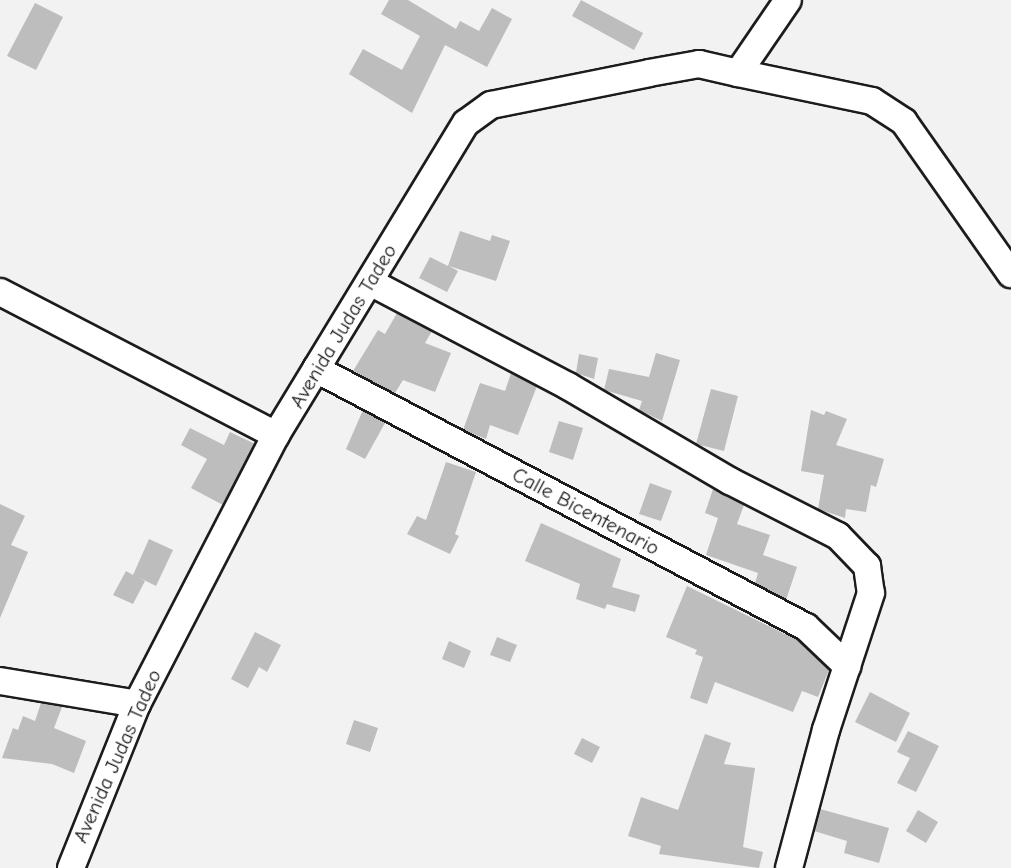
<!DOCTYPE html>
<style>
body{margin:0}
#map{position:relative;width:1011px;height:868px;overflow:hidden;background:#f2f2f2;font-family:"Comic Neue",sans-serif}
div>[style]{position:absolute}
[style*='--x']{left:calc(var(--x)*1px);top:calc(var(--y)*1px);width:calc(var(--w)*1px);rotate:calc(var(--a)*1deg)}
.building>*{inset:0;background:#bdbdbd}
.roads{filter:drop-shadow(2px 0 #1c1c1c) drop-shadow(-2px 0 #1c1c1c) drop-shadow(0 2px #1c1c1c) drop-shadow(0 -2px #1c1c1c)}
.minor>*{height:26px;margin:-13px;padding:0 13px;transform-origin:13px;border-radius:13px;background:#fff}
span{translate:-50% -50%;white-space:nowrap;text-align:center;line-height:1.15;-webkit-text-stroke:4.5px #fff;paint-order:stroke}
.street-label{font-size:21px;color:#1c1c1c}
</style>
<div id="map">
<div class="building">
<div style="clip-path:polygon(389px 0,408px 0,456px 29px,460px 21px,479px 31px,492px 8px,512px 19px,487px 67px,445px 45px,412px 113px,349px 74px,363px 49px,402px 70px,420px 36px,381px 14px)"></div>
<div style="clip-path:polygon(581px 0,643px 33px,634px 50px,572px 16px)"></div>
<div style="clip-path:polygon(35px 3px,63px 17px,36px 70px,7px 56px)"></div>
<div style="clip-path:polygon(460px 231px,490px 241px,492px 235px,510px 241px,496px 281px,449px 266px,458px 271px,447px 292px,419px 278px,430px 257px,448px 266px)"></div>
<div style="clip-path:polygon(397px 313px,432px 331px,425px 343px,451px 353px,435px 392px,403px 380px,395px 393px,353px 371px,378px 330px,385px 334px)"></div>
<div style="clip-path:polygon(656px 353px,680px 360px,662px 421px,639px 410px,642px 401px,604px 390px,609px 369px,649px 377px)"></div>
<div style="clip-path:polygon(579px 354px,598px 358px,594px 379px,576px 373px)"></div>
<div style="clip-path:polygon(511px 373px,537px 386px,518px 435px,490px 425px,486px 439px,463px 430px,480px 383px,505px 391px)"></div>
<div style="clip-path:polygon(711px 389px,738px 396px,724px 451px,696px 444px)"></div>
<div style="clip-path:polygon(363px 410px,385px 423px,365px 459px,346px 449px)"></div>
<div style="clip-path:polygon(811px 410px,824px 415px,826px 411px,847px 419px,836px 445px,884px 459px,876px 487px,871px 485px,866px 512px,846px 509px,845px 518px,818px 509px,824px 475px,801px 471px)"></div>
<div style="clip-path:polygon(559px 421px,583px 428px,573px 460px,549px 452px)"></div>
<div style="clip-path:polygon(190px 428px,224px 445px,230px 432px,255px 444px,223px 505px,191px 488px,207px 459px,181px 445px)"></div>
<div style="clip-path:polygon(446px 462px,476px 472px,455px 534px,459px 536px,450px 554px,407px 534px,417px 516px,426px 520px)"></div>
<div style="clip-path:polygon(650px 483px,672px 491px,661px 521px,639px 514px)"></div>
<div style="clip-path:polygon(713px 489px,744px 505px,737px 524px,770px 535px,763px 555px,797px 567px,786px 600px,755px 583px,758px 573px,706px 555px,718px 518px,705px 513px)"></div>
<div style="clip-path:polygon(0 504px,25px 516px,11px 545px,28px 552px,0 618px)"></div>
<div style="clip-path:polygon(541px 523px,621px 559px,612px 587px,640px 595px,635px 612px,607px 604px,605px 609px,576px 599px,580px 584px,525px 561px)"></div>
<div style="clip-path:polygon(149px 539px,173px 550px,156px 586px,138px 577px,145px 581px,133px 604px,113px 595px,126px 571px,133px 575px)"></div>
<div style="clip-path:polygon(687px 586px,799px 641px,829px 670px,818px 697px,802px 691px,793px 712px,715px 682px,707px 704px,690px 698px,703px 657px,695px 654px,697px 650px,666px 637px)"></div>
<div style="clip-path:polygon(255px 632px,281px 645px,267px 672px,259px 667px,248px 688px,231px 679px)"></div>
<div style="clip-path:polygon(497px 637px,517px 645px,510px 662px,490px 655px)"></div>
<div style="clip-path:polygon(449px 641px,471px 651px,464px 668px,442px 659px)"></div>
<div style="clip-path:polygon(870px 692px,910px 713px,896px 742px,855px 722px)"></div>
<div style="clip-path:polygon(41px 703px,62px 707px,54px 728px,86px 741px,74px 773px,52px 764px,2px 758px,13px 728px,18px 730px,23px 716px,35px 721px)"></div>
<div style="clip-path:polygon(354px 720px,378px 728px,370px 752px,346px 744px)"></div>
<div style="clip-path:polygon(908px 731px,939px 746px,916px 792px,897px 783px,910px 758px,897px 752px)"></div>
<div style="clip-path:polygon(705px 734px,731px 743px,724px 764px,755px 768px,743px 847px,763px 852px,759px 868px,659px 854px,661px 846px,628px 836px,641px 797px,678px 810px)"></div>
<div style="clip-path:polygon(582px 738px,600px 747px,592px 763px,574px 754px)"></div>
<div style="clip-path:polygon(820px 809px,889px 828px,879px 863px,844px 853px,847px 841px,814px 831px)"></div>
<div style="clip-path:polygon(918px 810px,938px 822px,926px 843px,906px 831px)"></div>
</div>
<div class="roads">
<div class="minor">
<div style="--x:738;--y:73;--w:137;--a:11.8"></div>
<div style="--x:872;--y:101;--w:38;--a:33"></div>
<div style="--x:904;--y:122;--w:186;--a:54.9"></div>
<div style="--x:370;--y:282;--w:224;--a:27.7"></div>
<div style="--x:568;--y:386;--w:188;--a:30.4"></div>
<div style="--x:730;--y:481;--w:121;--a:27"></div>
<div style="--x:838;--y:536;--w:42;--a:46"></div>
<div style="--x:867;--y:566;--w:27;--a:82"></div>
<div style="--x:871;--y:593;--w:144;--a:108.2"></div>
<div style="--x:826;--y:730;--w:143;--a:105"></div>
<div style="--x:0;--y:292;--w:311;--a:27.4"></div>
<div style="--x:316;--y:369;--w:554;--a:27.77"></div>
<div style="--x:806;--y:627;--w:57;--a:43.6"></div>
<div style="--x:0;--y:681;--w:139;--a:9.5"></div>
<div style="--x:71;--y:868;--w:177;--a:-68.1"></div>
<div style="--x:137;--y:704;--w:303;--a:-62.7"></div>
<div style="--x:276;--y:435;--w:365;--a:-58.7"></div>
<div style="--x:466;--y:123;--w:31;--a:-36"></div>
<div style="--x:491;--y:105;--w:161;--a:-11.4"></div>
<div style="--x:649;--y:73;--w:51;--a:-10.2"></div>
<div style="--x:699;--y:64;--w:40;--a:13"></div>
<div style="--x:738;--y:73;--w:88;--a:-55.6"></div>
</div>
</div>
<div class="street-label">
<span style="left:343px;top:326px;rotate:-59deg">Avenida Judas Tadeo</span>
<span style="left:586px;top:511px;rotate:28deg">Calle Bicentenario</span>
<span style="left:117px;top:756px;rotate:-66deg">Avenida Judas Tadeo</span>
</div>
</div>
